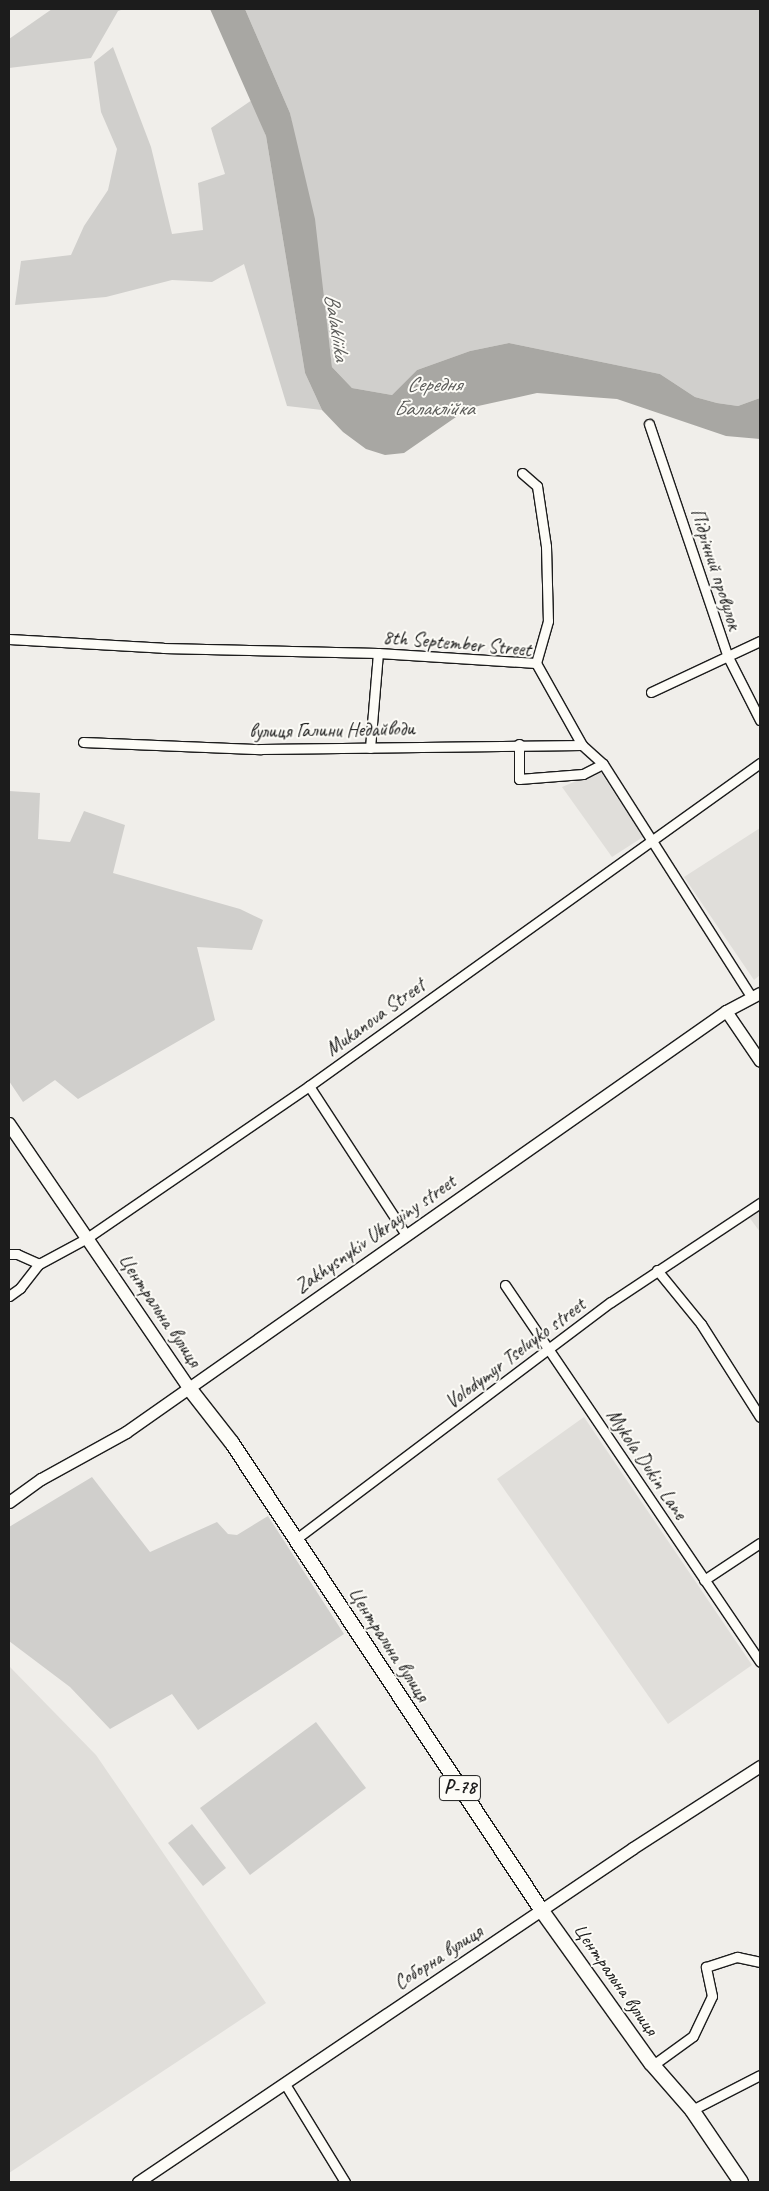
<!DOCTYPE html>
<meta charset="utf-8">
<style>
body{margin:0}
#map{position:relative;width:769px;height:2191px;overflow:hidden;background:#f0eeea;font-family:Caveat,sans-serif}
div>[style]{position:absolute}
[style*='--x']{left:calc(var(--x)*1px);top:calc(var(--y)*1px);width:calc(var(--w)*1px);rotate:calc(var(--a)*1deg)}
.built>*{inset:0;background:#e0deda}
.green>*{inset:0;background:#d0cfcc}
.water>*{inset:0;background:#a8a7a3}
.roads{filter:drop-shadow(1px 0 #1c1c1c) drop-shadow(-1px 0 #1c1c1c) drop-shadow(0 1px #1c1c1c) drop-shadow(0 -1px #1c1c1c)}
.minor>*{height:9px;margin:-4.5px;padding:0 4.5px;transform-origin:4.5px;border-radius:4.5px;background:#fdfcf7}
.tertiary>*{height:11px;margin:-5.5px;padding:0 5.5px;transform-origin:5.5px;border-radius:5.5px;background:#fdfcf7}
.secondary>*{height:12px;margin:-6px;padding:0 6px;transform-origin:6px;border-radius:6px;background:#fdfcf7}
.primary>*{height:14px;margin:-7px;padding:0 7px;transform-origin:7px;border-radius:7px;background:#fdfcf7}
span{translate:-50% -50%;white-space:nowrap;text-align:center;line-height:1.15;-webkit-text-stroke:4px #fdfcf7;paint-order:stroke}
.shield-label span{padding:1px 4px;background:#fdfcf7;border:1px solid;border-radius:4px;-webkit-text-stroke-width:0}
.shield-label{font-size:19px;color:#1c1c1c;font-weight:700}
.street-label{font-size:20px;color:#1c1c1c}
.water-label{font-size:21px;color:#5b5b59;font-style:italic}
.frame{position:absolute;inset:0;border:10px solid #1c1c1c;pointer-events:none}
</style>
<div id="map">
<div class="built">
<div style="clip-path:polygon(600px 771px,643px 837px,612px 857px,562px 787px)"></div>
<div style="clip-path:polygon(760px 828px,760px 975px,754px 980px,684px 877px)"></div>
<div style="clip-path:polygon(760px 1210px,760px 1232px,749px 1217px)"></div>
<div style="clip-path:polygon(584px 1417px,752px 1665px,668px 1724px,497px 1479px)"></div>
<div style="clip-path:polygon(9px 1666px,96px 1755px,266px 2003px,9px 2173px)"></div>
</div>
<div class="green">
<div style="clip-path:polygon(52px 9px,124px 9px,118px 11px,91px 58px,9px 68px,9px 39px)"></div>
<div style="clip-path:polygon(245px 9px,760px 9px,760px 398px,738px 406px,717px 403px,695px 397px,660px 374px,509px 343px,470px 351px,417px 370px,392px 395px,352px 388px,332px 367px,320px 277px,290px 113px)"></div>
<div style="clip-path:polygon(113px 47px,151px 147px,172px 234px,203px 230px,198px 183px,225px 174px,211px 128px,252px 100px,266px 136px,305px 373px,322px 410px,287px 406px,244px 264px,212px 282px,172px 280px,106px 297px,15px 305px,21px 261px,71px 255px,84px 226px,108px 190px,117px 149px,101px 112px,94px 62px)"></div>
<div style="clip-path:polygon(9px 791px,40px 793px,38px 839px,70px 842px,84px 811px,125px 825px,113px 873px,240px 909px,263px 920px,252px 950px,197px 947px,215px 1020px,78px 1099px,55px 1080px,23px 1102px,9px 1081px)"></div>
<div style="clip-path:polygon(92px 1477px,150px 1552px,217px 1522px,228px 1534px,237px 1535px,268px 1516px,344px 1634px,198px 1730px,172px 1694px,110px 1729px,70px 1687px,9px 1641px,9px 1527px)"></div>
<div style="clip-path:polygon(316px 1722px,366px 1788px,250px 1875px,200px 1808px)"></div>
<div style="clip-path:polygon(192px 1824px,226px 1868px,203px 1886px,168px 1843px)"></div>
</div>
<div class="water">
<div style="clip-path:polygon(210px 9px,245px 9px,290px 113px,315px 219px,332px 367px,352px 388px,392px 395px,417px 370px,470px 351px,509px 343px,660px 374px,695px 397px,717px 403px,738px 406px,760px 398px,760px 439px,726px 436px,617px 399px,537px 393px,469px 408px,404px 453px,385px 455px,366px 449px,343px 432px,322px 410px,305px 373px,266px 136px)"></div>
</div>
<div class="roads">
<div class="minor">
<div style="--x:649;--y:424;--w:244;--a:71.3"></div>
<div style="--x:727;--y:655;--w:73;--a:63.1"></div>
<div style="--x:522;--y:473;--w:20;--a:41"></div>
<div style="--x:537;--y:486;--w:61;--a:81.5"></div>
<div style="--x:546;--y:546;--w:75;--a:88.5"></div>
<div style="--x:548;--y:621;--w:44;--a:105.9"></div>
<div style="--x:536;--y:663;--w:94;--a:60.7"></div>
<div style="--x:582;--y:745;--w:28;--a:42"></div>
<div style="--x:603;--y:764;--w:277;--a:57.5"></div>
<div style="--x:9;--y:639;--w:154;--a:3.3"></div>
<div style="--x:163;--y:648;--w:215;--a:1.3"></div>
<div style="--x:378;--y:653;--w:158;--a:3.6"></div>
<div style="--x:651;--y:692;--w:120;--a:-25.1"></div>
<div style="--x:83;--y:742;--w:178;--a:2.3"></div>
<div style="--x:261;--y:749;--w:321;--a:-0.7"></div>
<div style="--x:519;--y:744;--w:35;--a:90"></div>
<div style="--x:519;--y:779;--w:64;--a:-4.5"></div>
<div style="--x:583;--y:774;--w:22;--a:-27"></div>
<div style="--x:370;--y:748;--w:95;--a:-85.2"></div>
<div style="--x:309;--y:1086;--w:178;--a:56.9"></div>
<div style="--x:9;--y:1254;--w:8;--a:0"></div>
<div style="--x:17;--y:1254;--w:24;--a:24"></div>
<div style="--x:657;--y:1270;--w:70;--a:50.8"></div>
<div style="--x:701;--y:1324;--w:110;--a:57.6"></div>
<div style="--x:505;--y:1285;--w:455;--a:55.9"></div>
<div style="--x:9;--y:1296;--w:14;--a:-36"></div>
<div style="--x:20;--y:1288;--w:31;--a:-52"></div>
<div style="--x:39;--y:1264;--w:55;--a:-28.4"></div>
<div style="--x:87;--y:1238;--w:269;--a:-34.4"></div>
<div style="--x:309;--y:1086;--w:555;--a:-35.61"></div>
<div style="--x:296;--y:1539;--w:394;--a:-37"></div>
<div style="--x:611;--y:1302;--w:179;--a:-33.6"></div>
<div style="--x:704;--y:1580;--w:67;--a:-33.5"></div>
<div style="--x:653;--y:2065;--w:49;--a:-35.9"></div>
<div style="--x:693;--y:2036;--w:44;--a:-64.6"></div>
<div style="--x:712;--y:1996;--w:30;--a:-102"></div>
<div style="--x:706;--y:1967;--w:33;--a:-18"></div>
<div style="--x:737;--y:1957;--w:24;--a:12"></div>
<div style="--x:285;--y:2084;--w:115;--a:58.5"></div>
<div style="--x:692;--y:2110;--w:76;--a:-27.2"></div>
</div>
<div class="tertiary">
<div style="--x:726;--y:1011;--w:60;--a:55.8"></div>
<div style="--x:9;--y:1502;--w:39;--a:-36"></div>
<div style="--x:41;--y:1479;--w:97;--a:-28.9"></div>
<div style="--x:126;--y:1432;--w:733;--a:-35.06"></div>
<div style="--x:726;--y:1011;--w:38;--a:-28"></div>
<div style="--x:138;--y:2182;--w:597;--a:-34.01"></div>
<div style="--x:633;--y:1848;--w:151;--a:-32.8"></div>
</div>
<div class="secondary">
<div style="--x:9;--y:1124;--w:320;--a:55.7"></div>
</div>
<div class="primary">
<div style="--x:189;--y:1388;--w:70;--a:52"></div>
<div style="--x:232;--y:1443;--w:561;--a:56.48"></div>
<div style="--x:542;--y:1911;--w:187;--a:54.4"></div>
<div style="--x:651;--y:2063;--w:62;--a:48.9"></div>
<div style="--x:692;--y:2110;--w:87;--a:55.8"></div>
</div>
</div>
<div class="shield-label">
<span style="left:460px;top:1788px">Р-78</span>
</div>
<div class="street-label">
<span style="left:716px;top:569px;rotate:72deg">Підрічний провулок</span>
<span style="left:457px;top:643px;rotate:5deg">8th September Street</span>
<span style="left:332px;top:730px;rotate:-1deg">вулиця Галини Недайводи</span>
<span style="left:375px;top:1017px;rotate:-36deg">Mukanova Street</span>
<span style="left:375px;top:1234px;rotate:-35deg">Zakhysnykiv Ukrayiny street</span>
<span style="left:160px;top:1310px;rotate:56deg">Центральна вулиця</span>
<span style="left:515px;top:1353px;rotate:-37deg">Volodymyr Tseluyko street</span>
<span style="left:647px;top:1464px;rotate:56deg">Mykola Dukin Lane</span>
<span style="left:389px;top:1644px;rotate:57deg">Центральна вулиця</span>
<span style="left:438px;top:1957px;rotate:-33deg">Соборна вулиця</span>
<span style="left:616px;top:1979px;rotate:55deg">Центральна вулиця</span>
</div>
<div class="water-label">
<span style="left:337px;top:327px;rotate:81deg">Balakliika</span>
<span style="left:434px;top:396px">Середня<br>Балаклійка</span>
</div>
<div class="frame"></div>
</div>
